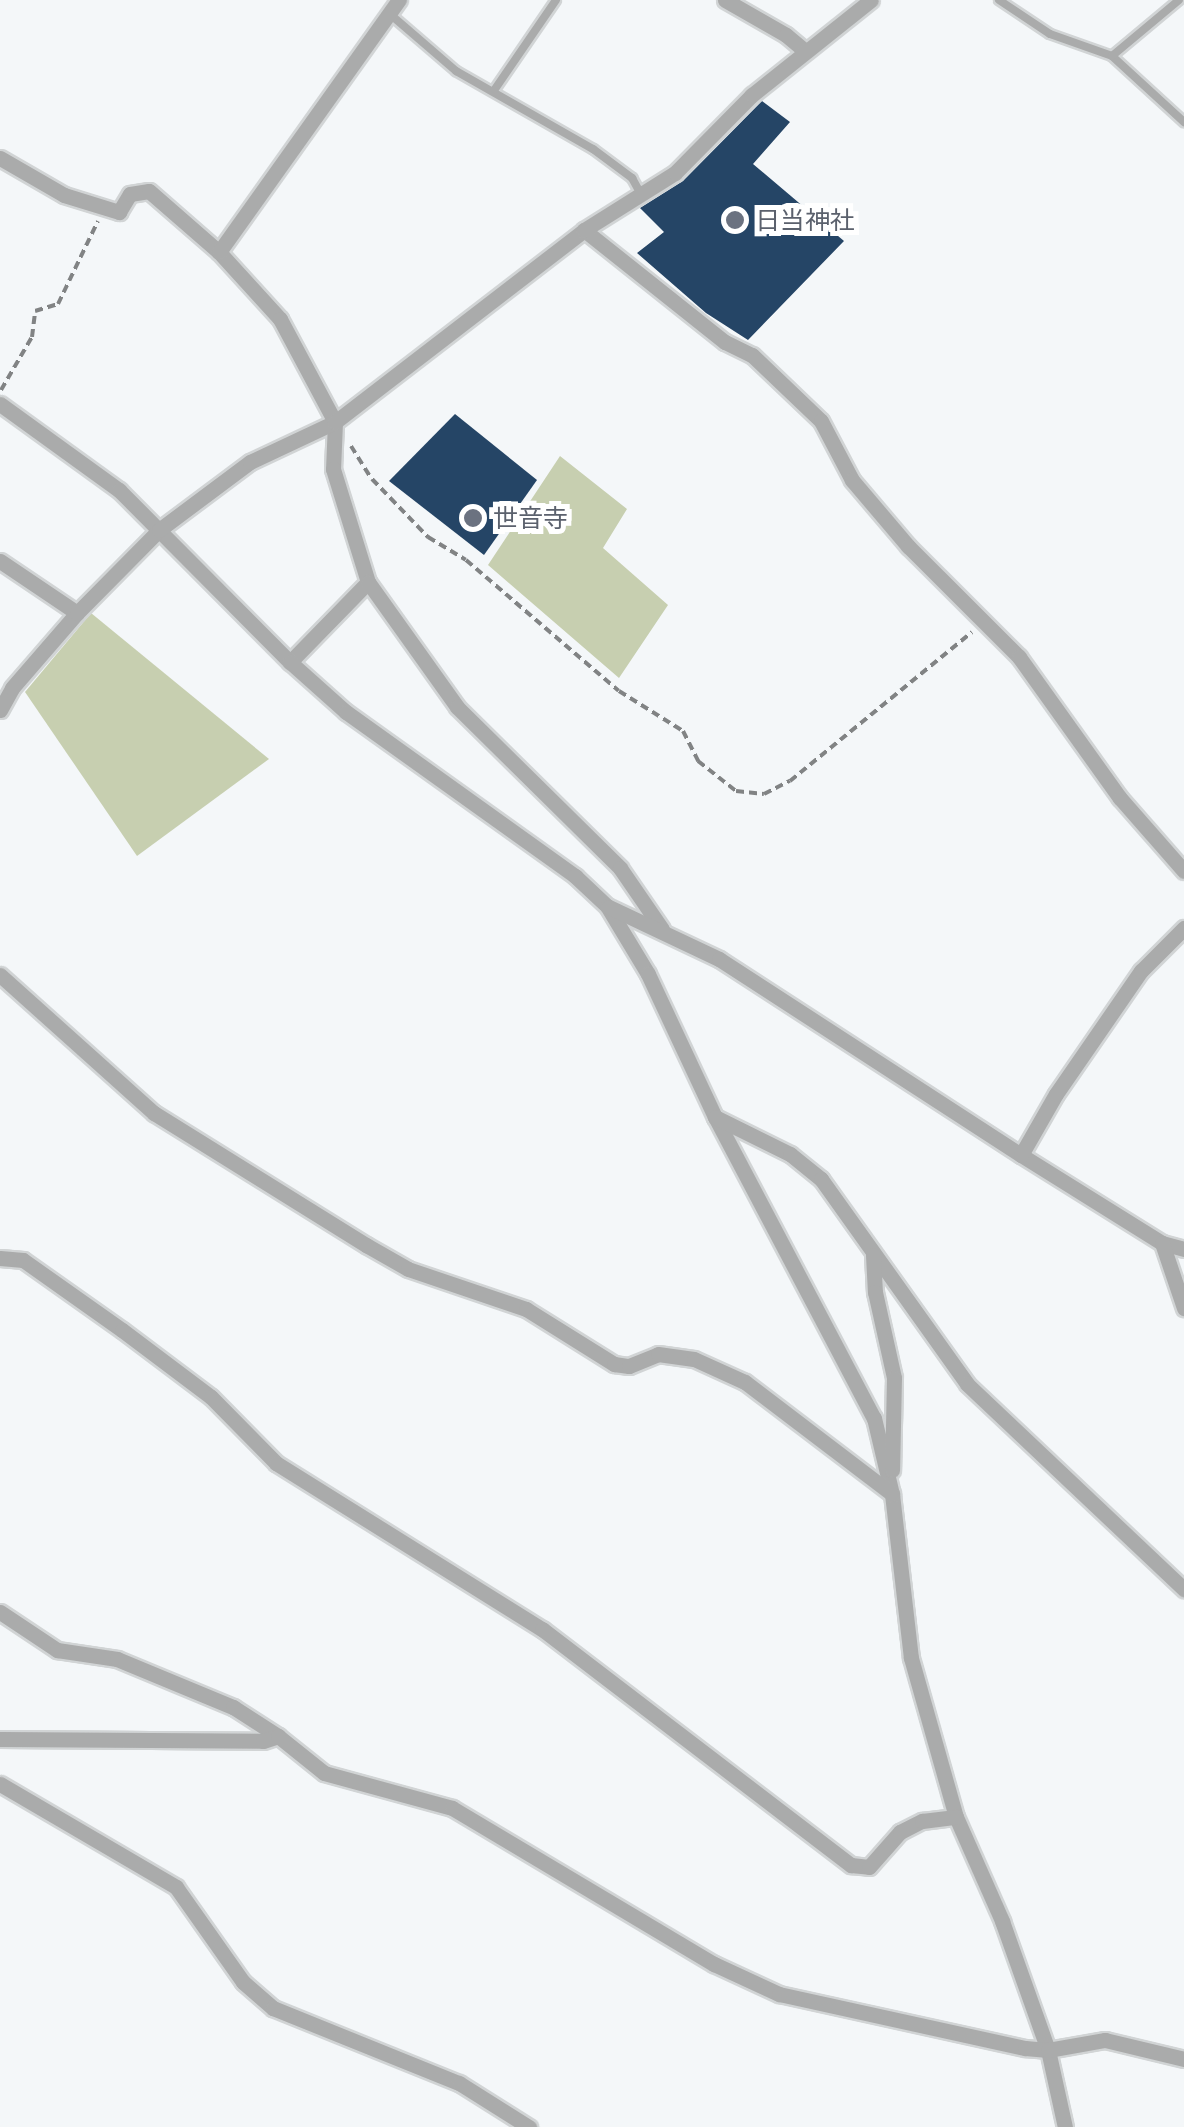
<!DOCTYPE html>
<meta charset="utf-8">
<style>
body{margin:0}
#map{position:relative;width:1184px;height:2127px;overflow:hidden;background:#f4f7f9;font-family:"Public Sans","Noto Sans JP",sans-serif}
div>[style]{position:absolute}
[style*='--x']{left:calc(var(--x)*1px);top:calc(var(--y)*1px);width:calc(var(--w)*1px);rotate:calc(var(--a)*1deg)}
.green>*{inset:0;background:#c7cfb0}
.building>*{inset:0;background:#254566}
.path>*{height:4px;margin-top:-2px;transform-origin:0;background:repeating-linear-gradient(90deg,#818384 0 8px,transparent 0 13px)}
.roads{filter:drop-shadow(2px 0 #d1d4d5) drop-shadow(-2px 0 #d1d4d5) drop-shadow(0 2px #d1d4d5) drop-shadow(0 -2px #d1d4d5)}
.service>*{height:8px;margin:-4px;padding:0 4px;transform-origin:4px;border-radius:4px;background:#aaabab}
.minor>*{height:15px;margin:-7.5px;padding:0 7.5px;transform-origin:7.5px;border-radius:7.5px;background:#aaabab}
.dots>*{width:28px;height:28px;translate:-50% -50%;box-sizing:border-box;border:5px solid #fff;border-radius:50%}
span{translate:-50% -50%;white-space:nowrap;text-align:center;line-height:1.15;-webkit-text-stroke:10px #fff;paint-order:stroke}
.worship-label{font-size:25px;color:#5b616d}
.left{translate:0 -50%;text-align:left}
</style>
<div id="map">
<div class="green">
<div style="clip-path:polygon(560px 456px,627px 509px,603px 548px,668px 605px,619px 678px,488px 565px)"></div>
<div style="clip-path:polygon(91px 613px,269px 759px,137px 856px,25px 692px)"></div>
</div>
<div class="building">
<div style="clip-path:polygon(762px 101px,790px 122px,753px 164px,844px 241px,748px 340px,706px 313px,637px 253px,664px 232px,640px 208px,683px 181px)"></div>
<div style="clip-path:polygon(455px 414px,537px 480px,484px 555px,389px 481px)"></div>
</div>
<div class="path">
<div style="--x:1;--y:390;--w:61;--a:-59.7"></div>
<div style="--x:32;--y:337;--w:26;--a:-83"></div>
<div style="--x:35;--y:311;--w:24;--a:-17"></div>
<div style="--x:58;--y:304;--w:92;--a:-64.3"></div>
<div style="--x:351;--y:446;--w:39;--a:58"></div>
<div style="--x:372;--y:479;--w:81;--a:46"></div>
<div style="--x:428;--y:537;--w:44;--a:31.2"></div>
<div style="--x:466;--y:560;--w:201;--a:40.6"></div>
<div style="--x:619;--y:691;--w:75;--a:32"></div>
<div style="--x:683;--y:731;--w:34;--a:63"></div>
<div style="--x:698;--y:761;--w:48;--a:38.3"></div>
<div style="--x:736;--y:791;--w:28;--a:6"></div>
<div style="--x:764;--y:794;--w:29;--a:-27"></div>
<div style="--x:790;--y:781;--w:235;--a:-39.3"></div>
</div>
<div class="roads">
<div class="service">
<div style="--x:999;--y:0;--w:61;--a:33.7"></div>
<div style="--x:1050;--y:34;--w:66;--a:19.5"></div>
<div style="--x:1112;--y:56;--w:98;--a:42.5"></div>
<div style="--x:391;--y:15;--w:86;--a:40.7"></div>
<div style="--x:456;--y:71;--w:158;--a:29.7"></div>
<div style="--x:593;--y:149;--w:49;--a:36.6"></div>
<div style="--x:632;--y:178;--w:18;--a:61"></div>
<div style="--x:1112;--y:56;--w:87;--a:-39.9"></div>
<div style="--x:495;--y:89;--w:108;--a:-55.6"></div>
</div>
<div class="minor">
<div style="--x:725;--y:0;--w:70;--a:29.8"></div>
<div style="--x:786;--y:35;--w:25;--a:40"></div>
<div style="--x:0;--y:158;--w:74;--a:30"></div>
<div style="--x:64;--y:195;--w:58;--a:17.2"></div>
<div style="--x:119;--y:212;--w:21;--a:-59"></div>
<div style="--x:130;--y:194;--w:19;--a:-9"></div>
<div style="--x:149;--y:191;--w:93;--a:41.1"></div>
<div style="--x:219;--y:252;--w:91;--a:47.7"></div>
<div style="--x:280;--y:319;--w:117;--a:61.9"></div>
<div style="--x:335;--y:422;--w:47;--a:92.4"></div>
<div style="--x:333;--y:469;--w:118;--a:72.8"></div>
<div style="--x:368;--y:582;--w:112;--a:134.3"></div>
<div style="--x:584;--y:230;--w:180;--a:38.5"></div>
<div style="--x:725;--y:342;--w:30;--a:26"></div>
<div style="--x:752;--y:355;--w:95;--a:43.7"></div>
<div style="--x:821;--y:421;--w:67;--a:62.3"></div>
<div style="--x:852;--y:480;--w:87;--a:49.7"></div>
<div style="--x:908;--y:546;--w:157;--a:45"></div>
<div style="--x:1019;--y:657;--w:173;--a:54.4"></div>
<div style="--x:1120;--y:798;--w:97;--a:48.8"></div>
<div style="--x:219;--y:252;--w:310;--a:-54.5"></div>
<div style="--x:0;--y:404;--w:147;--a:35.9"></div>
<div style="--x:119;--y:490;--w:243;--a:45.2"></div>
<div style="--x:290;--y:662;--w:75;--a:41.8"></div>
<div style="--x:346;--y:712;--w:282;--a:35.6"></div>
<div style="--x:575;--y:876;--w:44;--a:43.2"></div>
<div style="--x:607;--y:906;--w:79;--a:58.9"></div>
<div style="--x:648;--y:974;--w:158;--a:64.9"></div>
<div style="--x:715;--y:1117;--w:340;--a:62.2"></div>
<div style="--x:874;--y:1418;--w:78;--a:76.7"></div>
<div style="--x:892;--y:1494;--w:165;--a:83.4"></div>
<div style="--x:911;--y:1658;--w:165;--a:74.2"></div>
<div style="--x:956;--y:1817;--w:114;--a:66.1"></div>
<div style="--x:1002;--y:1921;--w:137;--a:70.4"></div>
<div style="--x:1048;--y:2050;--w:79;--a:77.6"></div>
<div style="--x:0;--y:561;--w:93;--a:34"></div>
<div style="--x:368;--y:582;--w:153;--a:54.5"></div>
<div style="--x:457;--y:707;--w:229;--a:44.6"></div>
<div style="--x:620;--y:868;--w:74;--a:55.5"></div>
<div style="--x:0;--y:710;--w:25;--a:-61"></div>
<div style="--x:12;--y:688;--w:99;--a:-49.1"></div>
<div style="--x:77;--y:613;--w:117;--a:-45.3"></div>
<div style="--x:159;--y:530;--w:114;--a:-36.8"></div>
<div style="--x:250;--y:462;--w:94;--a:-25.2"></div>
<div style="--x:335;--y:422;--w:314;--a:-37.6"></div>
<div style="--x:584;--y:230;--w:107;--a:-32.1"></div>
<div style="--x:675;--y:173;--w:110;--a:-45.4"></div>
<div style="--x:752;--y:95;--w:152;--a:-38.6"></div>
<div style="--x:609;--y:907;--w:122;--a:25.3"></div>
<div style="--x:719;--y:959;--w:360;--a:33"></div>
<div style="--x:1021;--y:1155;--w:166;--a:32"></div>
<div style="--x:1162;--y:1243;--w:23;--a:15"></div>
<div style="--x:0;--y:975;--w:207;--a:41.9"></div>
<div style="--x:154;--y:1113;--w:250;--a:31.9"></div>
<div style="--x:366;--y:1245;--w:48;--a:29.7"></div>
<div style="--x:408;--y:1269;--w:125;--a:18.7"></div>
<div style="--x:526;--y:1309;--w:104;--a:32"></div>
<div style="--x:614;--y:1364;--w:15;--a:8"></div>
<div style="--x:629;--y:1366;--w:31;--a:-22"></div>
<div style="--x:658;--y:1354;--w:36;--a:8"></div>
<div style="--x:694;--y:1359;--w:56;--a:24.3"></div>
<div style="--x:745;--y:1382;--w:185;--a:37.3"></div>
<div style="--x:715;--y:1117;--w:84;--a:26.3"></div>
<div style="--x:790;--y:1154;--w:40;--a:39"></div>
<div style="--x:821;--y:1179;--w:252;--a:54.5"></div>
<div style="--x:967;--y:1384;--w:299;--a:43.4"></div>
<div style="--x:1021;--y:1155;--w:70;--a:-60.2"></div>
<div style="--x:1056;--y:1094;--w:150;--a:-55.4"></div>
<div style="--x:1141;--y:971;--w:61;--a:-45"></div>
<div style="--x:1162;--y:1243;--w:69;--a:71.3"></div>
<div style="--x:873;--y:1255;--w:37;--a:87"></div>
<div style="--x:875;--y:1292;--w:88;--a:77.5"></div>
<div style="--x:894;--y:1378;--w:92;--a:91.2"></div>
<div style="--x:0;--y:1258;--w:23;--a:5"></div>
<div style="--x:23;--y:1260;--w:121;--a:35.3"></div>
<div style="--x:122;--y:1330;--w:111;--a:37"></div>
<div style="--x:211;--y:1397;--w:93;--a:45.4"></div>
<div style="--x:276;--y:1463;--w:314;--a:32"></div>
<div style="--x:542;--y:1629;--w:389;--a:37.4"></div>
<div style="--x:851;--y:1865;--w:18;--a:6"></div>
<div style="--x:869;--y:1867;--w:47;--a:-48.5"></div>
<div style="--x:900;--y:1832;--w:25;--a:-27"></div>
<div style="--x:922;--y:1821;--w:34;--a:-7"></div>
<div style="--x:0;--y:1612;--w:69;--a:33.7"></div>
<div style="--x:57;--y:1650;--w:61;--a:8.5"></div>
<div style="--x:117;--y:1659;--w:126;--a:22.5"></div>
<div style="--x:233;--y:1707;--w:54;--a:32.8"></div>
<div style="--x:0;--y:1739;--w:263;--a:0.4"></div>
<div style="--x:263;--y:1741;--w:16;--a:-18"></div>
<div style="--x:278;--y:1736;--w:59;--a:38.8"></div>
<div style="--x:324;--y:1773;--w:133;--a:15.3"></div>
<div style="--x:452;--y:1808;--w:305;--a:30.8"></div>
<div style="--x:714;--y:1964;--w:72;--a:24.8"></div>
<div style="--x:779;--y:1994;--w:252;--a:12.4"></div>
<div style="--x:1025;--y:2048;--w:23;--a:5"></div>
<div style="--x:1048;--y:2050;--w:58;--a:-10"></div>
<div style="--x:1105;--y:2040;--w:81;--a:13.5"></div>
<div style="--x:0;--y:1784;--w:204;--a:30.3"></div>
<div style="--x:176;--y:1887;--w:116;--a:54.8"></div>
<div style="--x:243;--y:1982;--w:40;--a:41"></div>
<div style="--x:273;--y:2008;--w:201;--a:22"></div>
<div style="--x:459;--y:2083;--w:83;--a:32.2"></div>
</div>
</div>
<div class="dots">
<div style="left:735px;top:220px;background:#6b7280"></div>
<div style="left:473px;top:518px;background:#6b7280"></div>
</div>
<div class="worship-label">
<span class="left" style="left:755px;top:220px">日当神社</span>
<span class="left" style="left:493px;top:518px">世音寺</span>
</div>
</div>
